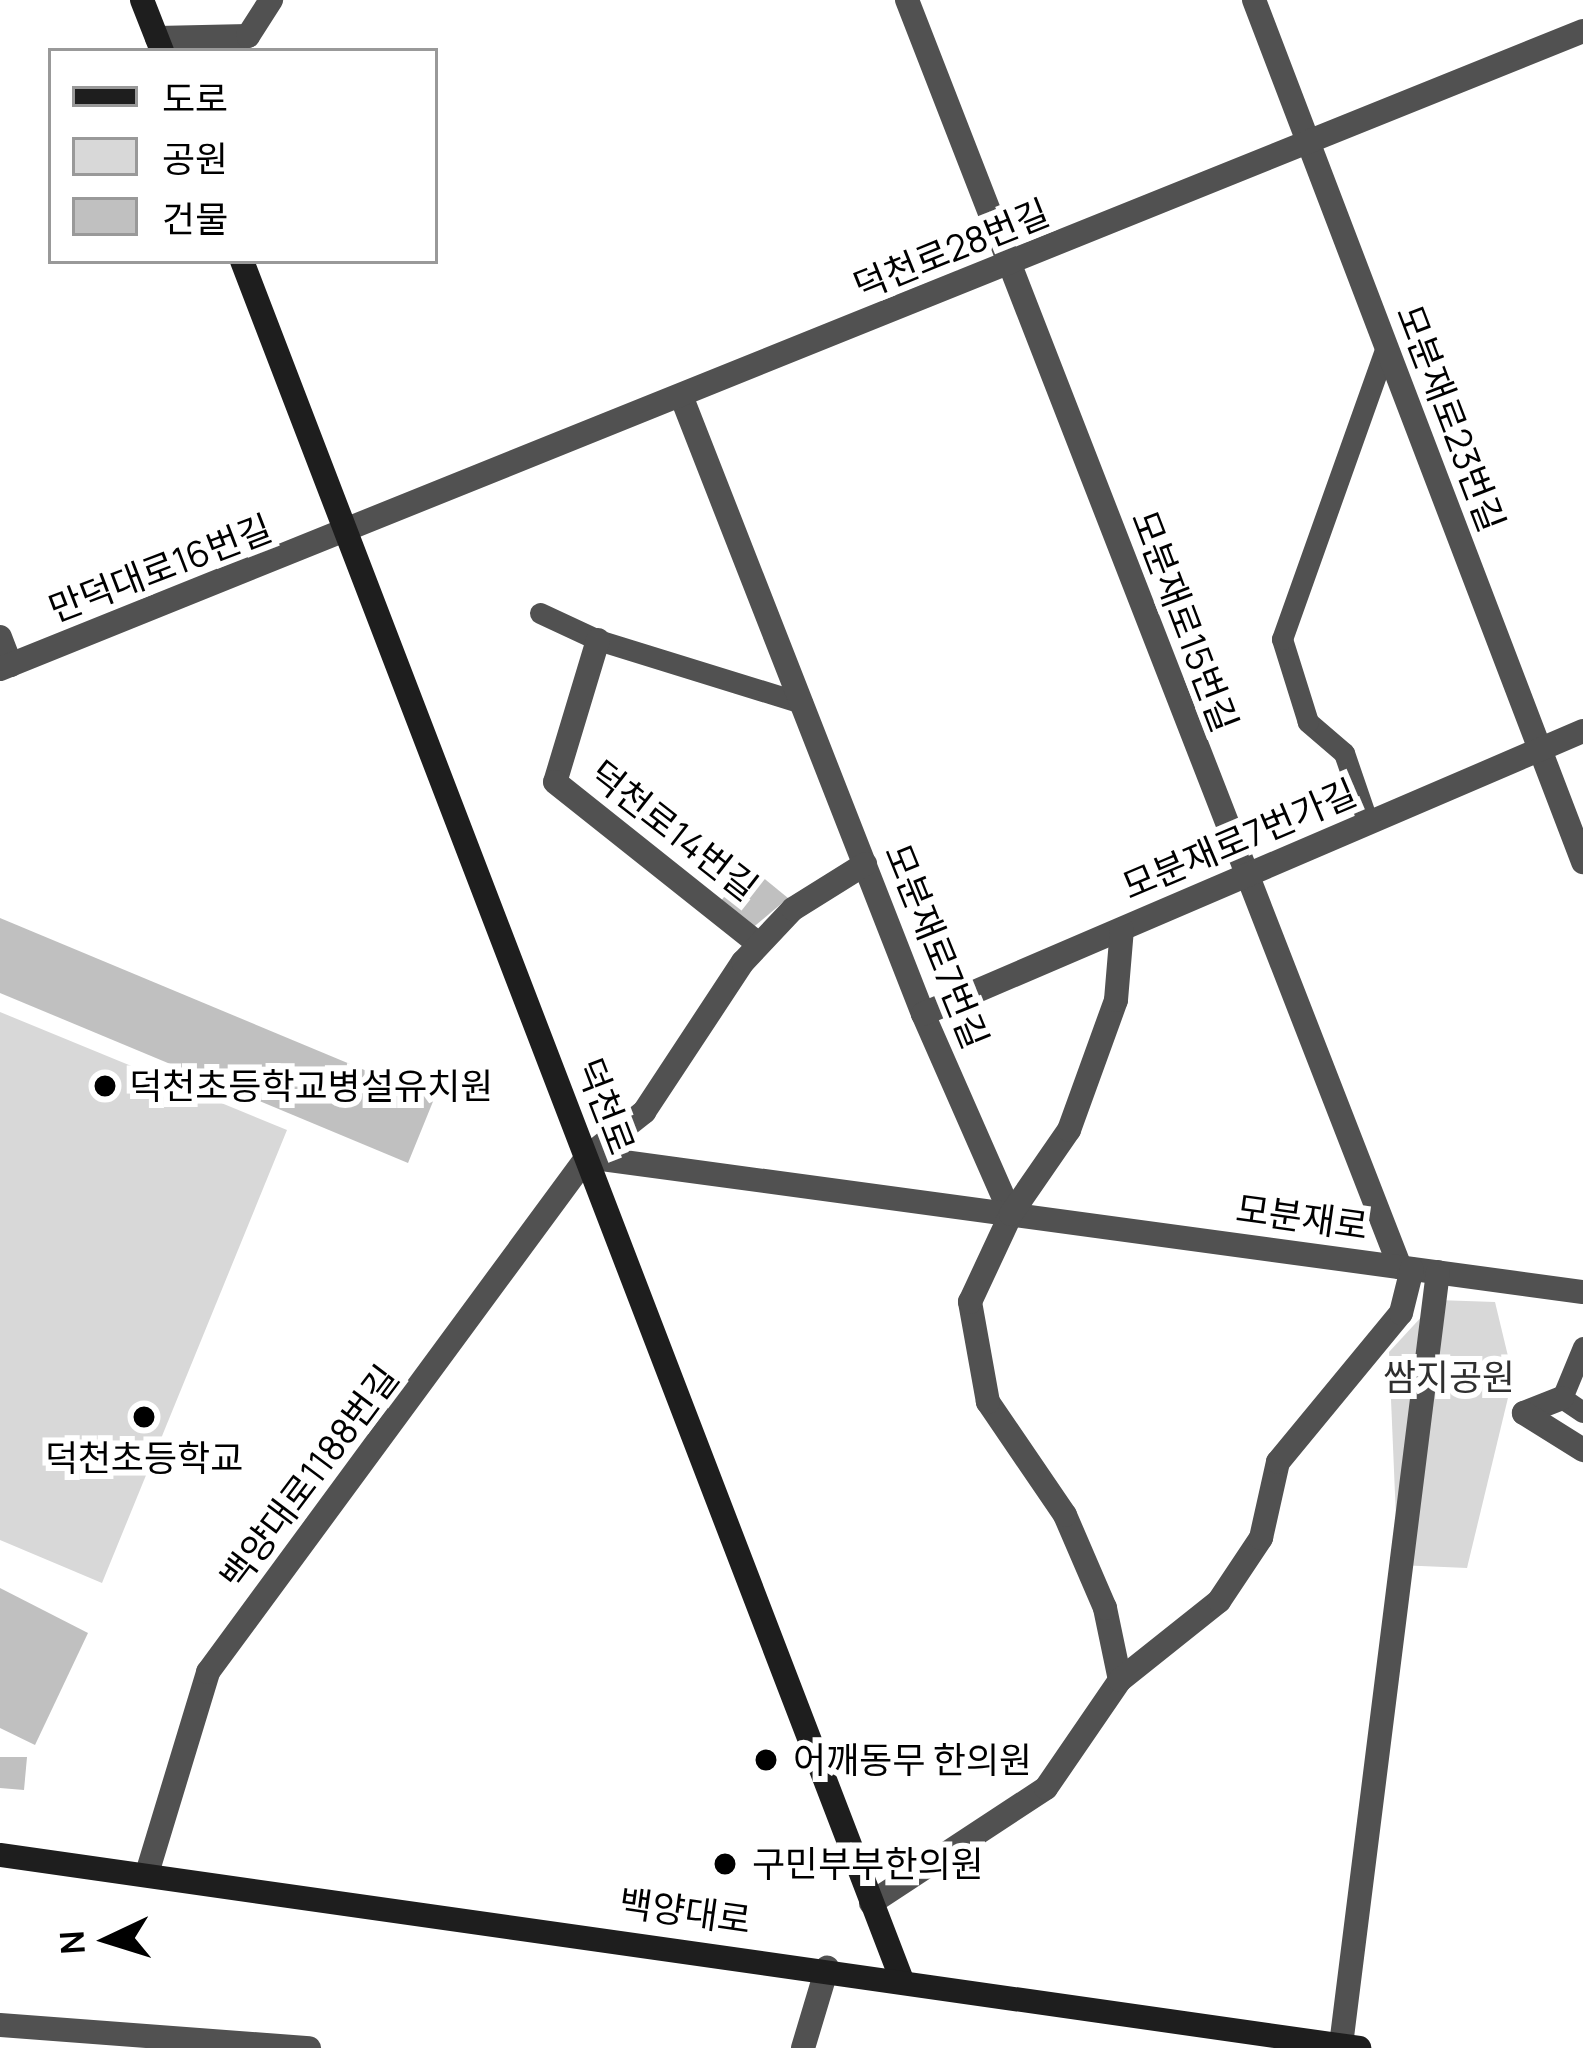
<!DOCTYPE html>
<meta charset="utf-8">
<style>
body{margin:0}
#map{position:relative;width:1583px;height:2048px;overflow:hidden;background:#fff;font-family:Manrope,"Noto Sans KR",sans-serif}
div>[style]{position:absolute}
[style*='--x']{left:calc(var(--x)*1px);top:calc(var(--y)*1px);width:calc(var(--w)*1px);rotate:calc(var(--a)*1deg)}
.green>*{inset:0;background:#d8d8d8}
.building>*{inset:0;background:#c0c0c0}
.service>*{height:21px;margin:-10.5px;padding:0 10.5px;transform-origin:10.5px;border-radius:10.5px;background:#515151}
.minor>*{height:24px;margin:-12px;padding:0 12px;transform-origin:12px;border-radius:12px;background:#515151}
.secondary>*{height:24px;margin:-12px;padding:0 12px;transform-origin:12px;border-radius:12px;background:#1e1e1e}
.dots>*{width:33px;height:33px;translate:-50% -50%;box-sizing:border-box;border:6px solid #fff;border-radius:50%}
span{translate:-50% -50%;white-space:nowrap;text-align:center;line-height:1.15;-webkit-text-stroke:12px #fff;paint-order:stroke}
.street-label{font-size:36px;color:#000}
.poi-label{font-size:36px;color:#000}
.left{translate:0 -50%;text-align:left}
.park-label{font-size:36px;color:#2f2f2f}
.legend{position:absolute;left:48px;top:48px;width:390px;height:216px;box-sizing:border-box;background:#fff;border:3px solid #999;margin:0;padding:15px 21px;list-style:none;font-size:36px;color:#000}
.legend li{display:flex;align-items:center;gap:24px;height:60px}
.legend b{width:60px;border:3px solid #999}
.north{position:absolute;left:48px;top:1880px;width:120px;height:120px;-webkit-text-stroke:9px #fff;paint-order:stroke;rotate:266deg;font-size:33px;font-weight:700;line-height:48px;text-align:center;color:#000}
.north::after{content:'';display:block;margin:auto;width:42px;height:54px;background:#000;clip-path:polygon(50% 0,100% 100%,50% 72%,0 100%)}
</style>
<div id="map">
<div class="green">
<div style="clip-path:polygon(0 1012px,287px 1130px,102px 1583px,0 1540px)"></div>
<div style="clip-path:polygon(1437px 1300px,1495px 1302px,1513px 1377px,1467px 1568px,1398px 1565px,1389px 1352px)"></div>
</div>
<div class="building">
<div style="clip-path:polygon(749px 866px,788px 898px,750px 930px,720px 902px)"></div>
<div style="clip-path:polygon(0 918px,434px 1099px,408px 1163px,0 993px)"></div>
<div style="clip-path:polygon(0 1588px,88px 1633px,35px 1745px,0 1728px)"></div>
<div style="clip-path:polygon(0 1757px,27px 1757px,24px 1790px,0 1788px)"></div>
</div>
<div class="service">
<div style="--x:540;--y:613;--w:64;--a:25"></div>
<div style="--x:598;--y:640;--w:214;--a:17.2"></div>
<div style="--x:1368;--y:823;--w:74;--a:-108.9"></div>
<div style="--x:1344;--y:753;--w:48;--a:-139.3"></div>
<div style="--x:1308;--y:722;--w:87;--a:-107.4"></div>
<div style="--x:1282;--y:639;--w:310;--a:-70.4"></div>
<div style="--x:1583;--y:1347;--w:55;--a:112.4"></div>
<div style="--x:1562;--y:1398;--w:25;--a:34"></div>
</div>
<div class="minor">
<div style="--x:907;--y:0;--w:1360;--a:68.74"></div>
<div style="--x:1254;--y:0;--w:923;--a:69.11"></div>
<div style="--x:157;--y:38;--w:91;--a:-1.3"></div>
<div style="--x:248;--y:36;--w:43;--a:-57.4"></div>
<div style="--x:682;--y:398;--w:661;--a:68.63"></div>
<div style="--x:923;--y:1014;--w:219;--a:66.3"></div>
<div style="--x:0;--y:637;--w:30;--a:69"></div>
<div style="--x:598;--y:640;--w:148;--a:106.8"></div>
<div style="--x:555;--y:782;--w:260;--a:38.5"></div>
<div style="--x:0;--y:669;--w:1707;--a:-21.95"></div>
<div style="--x:923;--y:1014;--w:718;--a:-23.21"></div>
<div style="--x:587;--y:1157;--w:1005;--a:7.72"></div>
<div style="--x:1562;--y:1398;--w:41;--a:158.5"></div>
<div style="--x:1524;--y:1413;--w:70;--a:32.1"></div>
<div style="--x:1120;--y:1680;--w:74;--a:-101.8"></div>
<div style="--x:1105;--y:1608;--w:101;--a:-113.3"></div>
<div style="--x:1065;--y:1515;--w:137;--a:-124.3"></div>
<div style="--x:988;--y:1402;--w:102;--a:-100.2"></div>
<div style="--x:970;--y:1302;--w:97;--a:-65"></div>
<div style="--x:1011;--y:1214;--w:102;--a:-55.4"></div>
<div style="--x:1069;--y:1130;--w:138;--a:-70.1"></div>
<div style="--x:1116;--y:1000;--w:71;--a:-85.2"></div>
<div style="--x:148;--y:1870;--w:207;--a:-73.1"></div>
<div style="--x:208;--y:1672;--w:639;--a:-53.65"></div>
<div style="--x:587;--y:1157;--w:73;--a:-38.3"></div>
<div style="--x:644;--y:1112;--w:180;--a:-56.6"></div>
<div style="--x:743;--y:962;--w:73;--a:-46.7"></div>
<div style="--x:793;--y:909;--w:85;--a:-32"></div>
<div style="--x:871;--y:1903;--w:209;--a:-33.3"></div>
<div style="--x:1046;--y:1788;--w:131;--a:-55.6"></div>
<div style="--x:1120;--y:1680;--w:127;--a:-38.6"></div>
<div style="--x:1219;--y:1601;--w:76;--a:-56.3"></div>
<div style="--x:1261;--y:1538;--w:78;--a:-77.4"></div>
<div style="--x:1278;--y:1462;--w:193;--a:-50.5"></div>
<div style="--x:1401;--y:1313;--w:45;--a:-76"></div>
<div style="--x:0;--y:2025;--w:310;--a:4.3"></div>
<div style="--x:1341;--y:2045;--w:779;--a:-82.85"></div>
<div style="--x:803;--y:2048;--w:84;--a:-73.3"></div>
</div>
<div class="secondary">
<div style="--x:142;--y:0;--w:55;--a:68.6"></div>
<div style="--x:242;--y:261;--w:1839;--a:69"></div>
<div style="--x:0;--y:1855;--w:1373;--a:8.08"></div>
</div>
<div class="dots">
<div style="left:105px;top:1086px;background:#000"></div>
<div style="left:144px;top:1417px;background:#000"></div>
<div style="left:766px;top:1760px;background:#000"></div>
<div style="left:725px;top:1864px;background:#000"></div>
</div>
<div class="street-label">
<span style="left:951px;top:249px;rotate:-22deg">덕천로28번길</span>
<span style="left:1451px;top:418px;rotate:69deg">모분재로23번길</span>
<span style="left:160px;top:568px;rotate:-21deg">만덕대로16번길</span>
<span style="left:1185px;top:621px;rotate:69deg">모분재로15번길</span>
<span style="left:674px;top:830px;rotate:38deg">덕천로14번길</span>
<span style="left:1239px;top:839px;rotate:-23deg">모분재로7번가길</span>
<span style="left:937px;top:946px;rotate:68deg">모분재로7번길</span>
<span style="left:606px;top:1106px;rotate:69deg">덕천로</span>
<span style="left:1302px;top:1217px;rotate:8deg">모분재로</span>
<span style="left:309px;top:1477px;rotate:-53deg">백양대로1188번길</span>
<span style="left:685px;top:1911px;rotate:8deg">백양대로</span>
</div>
<div class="poi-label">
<span class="left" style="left:129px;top:1086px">덕천초등학교병설유치원</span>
<span style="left:144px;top:1458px">덕천초등학교</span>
<span class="left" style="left:793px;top:1760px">어깨동무 한의원</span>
<span class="left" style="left:752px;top:1864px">구민부부한의원</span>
</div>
<div class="park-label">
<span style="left:1449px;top:1377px">쌈지공원</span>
</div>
<ul class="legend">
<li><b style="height:15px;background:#1e1e1e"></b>도로</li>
<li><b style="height:33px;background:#d8d8d8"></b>공원</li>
<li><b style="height:33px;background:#c0c0c0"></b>건물</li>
</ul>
<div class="north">N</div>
</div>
